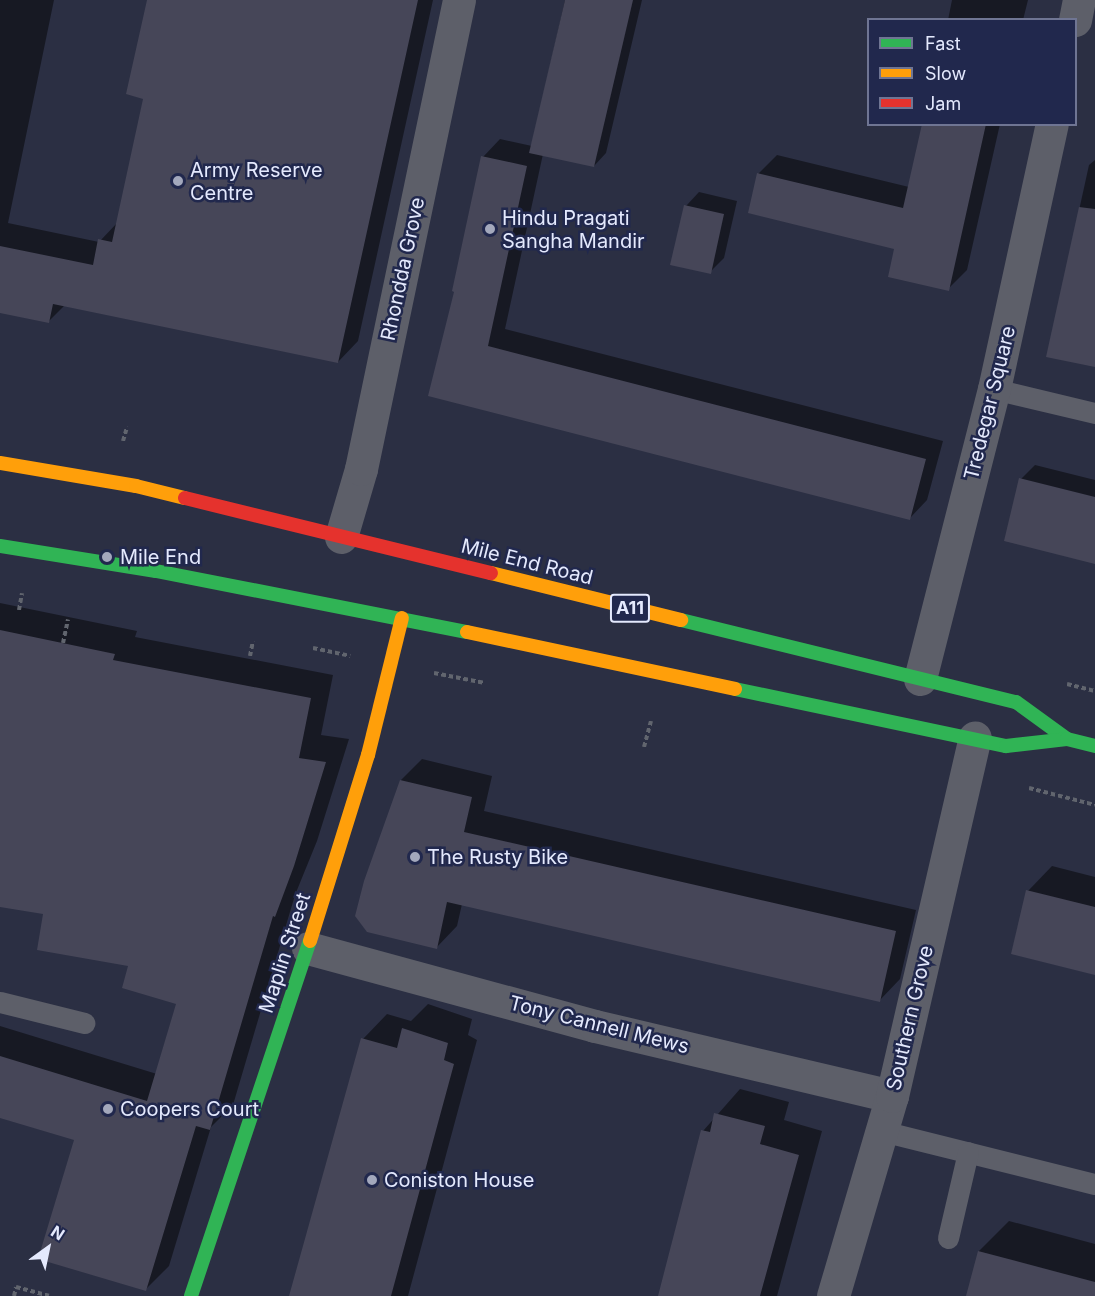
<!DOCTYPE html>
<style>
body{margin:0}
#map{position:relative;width:1095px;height:1296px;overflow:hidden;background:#2b2f43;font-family:Inter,sans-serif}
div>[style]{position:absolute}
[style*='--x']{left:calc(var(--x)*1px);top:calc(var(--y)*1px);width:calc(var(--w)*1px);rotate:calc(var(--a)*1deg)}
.shadow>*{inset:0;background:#0007}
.building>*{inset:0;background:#464658}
.path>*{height:4px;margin-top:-2px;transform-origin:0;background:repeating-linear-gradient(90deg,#61656e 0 4.5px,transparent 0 7.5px)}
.lane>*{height:21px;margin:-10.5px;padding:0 10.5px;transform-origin:10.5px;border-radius:10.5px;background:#5d5f69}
.street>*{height:33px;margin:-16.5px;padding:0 16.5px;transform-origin:16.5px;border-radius:16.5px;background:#5d5f69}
.fast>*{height:14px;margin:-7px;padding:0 7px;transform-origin:7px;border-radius:7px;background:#30b455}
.slow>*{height:14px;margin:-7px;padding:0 7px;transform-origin:7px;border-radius:7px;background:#ff9f0a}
.jam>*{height:14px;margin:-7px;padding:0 7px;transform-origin:7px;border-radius:7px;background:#e5322d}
.dots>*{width:16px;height:16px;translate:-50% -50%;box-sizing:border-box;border:3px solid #21284d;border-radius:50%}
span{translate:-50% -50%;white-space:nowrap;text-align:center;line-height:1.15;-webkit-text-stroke:5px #21284d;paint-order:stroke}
.shield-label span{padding:2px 4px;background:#21284d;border:2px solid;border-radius:4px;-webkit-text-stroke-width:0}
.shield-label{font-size:18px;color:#e4e9fd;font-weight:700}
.poi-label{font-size:20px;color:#e4e9fd}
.left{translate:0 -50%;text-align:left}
.street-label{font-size:20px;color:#e4e9fd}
.legend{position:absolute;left:867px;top:18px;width:210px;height:108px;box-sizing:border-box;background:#21284d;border:2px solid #6f7593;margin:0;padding:8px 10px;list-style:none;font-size:18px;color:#e4e9fd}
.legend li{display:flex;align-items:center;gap:12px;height:30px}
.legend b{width:30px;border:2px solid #6f7593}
.north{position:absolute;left:18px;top:1218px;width:60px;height:60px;-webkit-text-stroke:4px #21284d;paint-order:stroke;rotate:33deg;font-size:16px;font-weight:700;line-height:24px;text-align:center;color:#e4e9fd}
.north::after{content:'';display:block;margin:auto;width:21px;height:27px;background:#e4e9fd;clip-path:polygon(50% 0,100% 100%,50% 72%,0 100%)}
</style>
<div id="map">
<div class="shadow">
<div style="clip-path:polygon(0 0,54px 0,8px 223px,99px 242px,118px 222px,145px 97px,149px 0,433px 0,358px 341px,338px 362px,65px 305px,49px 321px,0 311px)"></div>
<div style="clip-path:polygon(565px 0,642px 0,606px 153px,594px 166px,543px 154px,505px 329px,943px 441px,927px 500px,910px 518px,430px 395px,456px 291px,483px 157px,500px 139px,532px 146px)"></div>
<div style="clip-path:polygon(952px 0,1028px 0,1023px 20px,948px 20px)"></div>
<div style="clip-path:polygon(924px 124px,1000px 124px,967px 270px,948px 289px,896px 248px,758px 174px,777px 155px,909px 187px)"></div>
<div style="clip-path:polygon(1095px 160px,1095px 366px,1047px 356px,1089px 165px)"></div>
<div style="clip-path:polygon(699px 192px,737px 201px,724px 258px,710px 272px,686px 206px)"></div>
<div style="clip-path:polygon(1035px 465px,1095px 480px,1095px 562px,1021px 479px)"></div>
<div style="clip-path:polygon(0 603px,137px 631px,135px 637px,333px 675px,321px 735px,349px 739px,317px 841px,295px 895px,233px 1105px,211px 1127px,169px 1266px,146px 1289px,76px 1139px,0 1116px,0 1026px,157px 1074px,178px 1003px,130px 965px,44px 913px,0 906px)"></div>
<div style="clip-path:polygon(422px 759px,492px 776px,484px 811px,916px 910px,900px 979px,880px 1000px,462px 904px,457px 926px,437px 947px,401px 780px)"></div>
<div style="clip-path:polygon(1052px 866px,1095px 877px,1095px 973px,1028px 891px)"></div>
<div style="clip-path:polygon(428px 1004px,472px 1019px,468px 1035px,477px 1040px,408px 1296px,291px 1296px,363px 1039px,387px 1014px,411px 1021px)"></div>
<div style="clip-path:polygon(740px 1089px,789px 1102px,784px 1120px,822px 1131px,777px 1296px,660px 1296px,703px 1131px)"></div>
<div style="clip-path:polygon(1009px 1221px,1095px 1244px,1095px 1296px,967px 1296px,979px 1251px)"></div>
</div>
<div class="building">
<div style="clip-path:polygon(147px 0,418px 0,338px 363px,53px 304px,49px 323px,0 313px,0 246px,93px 265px,98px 239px,112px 242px,143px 99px,126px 94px)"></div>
<div style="clip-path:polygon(565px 0,633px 0,594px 167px,529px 153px)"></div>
<div style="clip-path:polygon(922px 124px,986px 124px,949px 291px,888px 277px,894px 249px,748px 213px,757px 173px,903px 208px)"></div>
<div style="clip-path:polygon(481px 156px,527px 166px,488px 346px,926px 459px,910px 520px,428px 396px,454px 292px,452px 291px)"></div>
<div style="clip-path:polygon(684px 205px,724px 214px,711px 274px,670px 265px)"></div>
<div style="clip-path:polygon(1079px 207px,1095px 209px,1095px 367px,1046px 357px)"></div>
<div style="clip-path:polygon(1019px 478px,1095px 497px,1095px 564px,1004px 541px)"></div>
<div style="clip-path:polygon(0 630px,115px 654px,113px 660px,311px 698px,299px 758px,326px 762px,294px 866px,275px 917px,273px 916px,210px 1130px,196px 1126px,146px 1291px,38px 1259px,74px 1140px,0 1118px,0 1056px,147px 1101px,176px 1004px,122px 988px,128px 966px,37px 950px,43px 914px,0 907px)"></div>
<div style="clip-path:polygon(400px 780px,472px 797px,464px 832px,896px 931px,880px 1002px,447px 902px,437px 949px,367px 932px,355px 916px,364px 881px)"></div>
<div style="clip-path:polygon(1026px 890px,1095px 907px,1095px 975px,1011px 954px)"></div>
<div style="clip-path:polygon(402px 1028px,448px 1043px,444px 1060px,454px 1064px,391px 1296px,289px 1296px,361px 1038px,397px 1048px)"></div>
<div style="clip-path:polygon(714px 1113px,765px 1126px,760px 1144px,799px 1155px,760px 1296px,658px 1296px,701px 1130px,710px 1132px)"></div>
<div style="clip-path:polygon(978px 1251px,1095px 1282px,1095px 1296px,966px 1296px)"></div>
</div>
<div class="path">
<div style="--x:123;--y:441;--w:15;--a:-74"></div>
<div style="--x:19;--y:610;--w:17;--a:-80"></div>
<div style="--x:63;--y:643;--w:24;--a:-78"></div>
<div style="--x:313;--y:648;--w:38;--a:12"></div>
<div style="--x:250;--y:656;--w:15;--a:-79"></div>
<div style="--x:434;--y:673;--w:52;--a:11.1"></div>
<div style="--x:1067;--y:684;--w:29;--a:14"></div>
<div style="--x:644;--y:747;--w:27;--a:-75"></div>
<div style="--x:1029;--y:788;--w:68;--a:14.4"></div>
<div style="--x:14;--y:1296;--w:9;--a:-77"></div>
<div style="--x:16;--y:1287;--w:34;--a:15"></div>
</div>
<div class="lane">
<div style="--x:994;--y:389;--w:104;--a:13.4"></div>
<div style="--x:0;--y:1002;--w:87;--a:14"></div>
<div style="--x:882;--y:1131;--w:219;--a:14"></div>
<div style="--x:948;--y:1238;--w:88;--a:-76.9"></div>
</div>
<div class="street">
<div style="--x:1075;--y:20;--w:20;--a:-79"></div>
<div style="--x:341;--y:537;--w:71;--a:-73.6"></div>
<div style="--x:361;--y:469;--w:479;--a:-78.2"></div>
<div style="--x:920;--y:679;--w:299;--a:-75.7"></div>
<div style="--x:994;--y:389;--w:271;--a:-77.7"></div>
<div style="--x:308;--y:948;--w:297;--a:15.2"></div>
<div style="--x:595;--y:1026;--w:305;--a:13.3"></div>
<div style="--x:833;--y:1296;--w:209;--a:-73.6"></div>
<div style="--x:892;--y:1096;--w:368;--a:-77"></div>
</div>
<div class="fast">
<div style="--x:0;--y:546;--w:158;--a:9.1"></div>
<div style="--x:156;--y:571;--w:317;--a:11.1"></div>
<div style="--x:681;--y:620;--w:345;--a:13.8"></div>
<div style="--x:1016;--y:702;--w:63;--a:36"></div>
<div style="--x:735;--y:689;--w:277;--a:11.9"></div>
<div style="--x:1006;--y:746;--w:61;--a:-6.5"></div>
<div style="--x:1067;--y:739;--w:29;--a:14"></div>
<div style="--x:191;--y:1296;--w:374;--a:-71.5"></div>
</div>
<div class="slow">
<div style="--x:0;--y:463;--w:138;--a:9.6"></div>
<div style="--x:136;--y:486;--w:50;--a:13.8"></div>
<div style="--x:491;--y:573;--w:196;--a:13.9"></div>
<div style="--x:467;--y:632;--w:274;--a:12"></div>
<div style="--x:310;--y:941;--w:195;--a:-72.7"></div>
<div style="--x:368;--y:755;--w:141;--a:-76.1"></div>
</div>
<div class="jam">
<div style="--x:185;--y:498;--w:315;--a:13.8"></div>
</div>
<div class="dots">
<div style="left:178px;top:181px;background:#a3a8bc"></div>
<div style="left:490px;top:229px;background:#a3a8bc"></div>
<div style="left:107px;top:557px;background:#a3a8bc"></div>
<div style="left:415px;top:857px;background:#a3a8bc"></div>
<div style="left:108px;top:1109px;background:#a3a8bc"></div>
<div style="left:372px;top:1180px;background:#a3a8bc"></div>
</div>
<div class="shield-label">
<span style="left:630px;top:608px">A11</span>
</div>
<div class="poi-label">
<span class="left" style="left:190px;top:182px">Army Reserve<br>Centre</span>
<span class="left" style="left:502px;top:230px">Hindu Pragati<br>Sangha Mandir</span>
<span class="left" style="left:120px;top:557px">Mile End</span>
<span class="left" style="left:427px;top:857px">The Rusty Bike</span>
<span class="left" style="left:120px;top:1109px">Coopers Court</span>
<span class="left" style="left:384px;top:1180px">Coniston House</span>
</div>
<div class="street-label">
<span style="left:403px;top:269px;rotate:-78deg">Rhondda Grove</span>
<span style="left:990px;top:403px;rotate:-76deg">Tredegar Square</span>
<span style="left:527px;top:562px;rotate:14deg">Mile End Road</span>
<span style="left:285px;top:953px;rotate:-72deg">Maplin Street</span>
<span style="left:910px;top:1018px;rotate:-77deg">Southern Grove</span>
<span style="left:599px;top:1025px;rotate:14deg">Tony Cannell Mews</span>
</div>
<ul class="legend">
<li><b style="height:8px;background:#30b455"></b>Fast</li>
<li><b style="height:8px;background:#ff9f0a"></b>Slow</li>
<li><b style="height:8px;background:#e5322d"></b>Jam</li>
</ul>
<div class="north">N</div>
</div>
